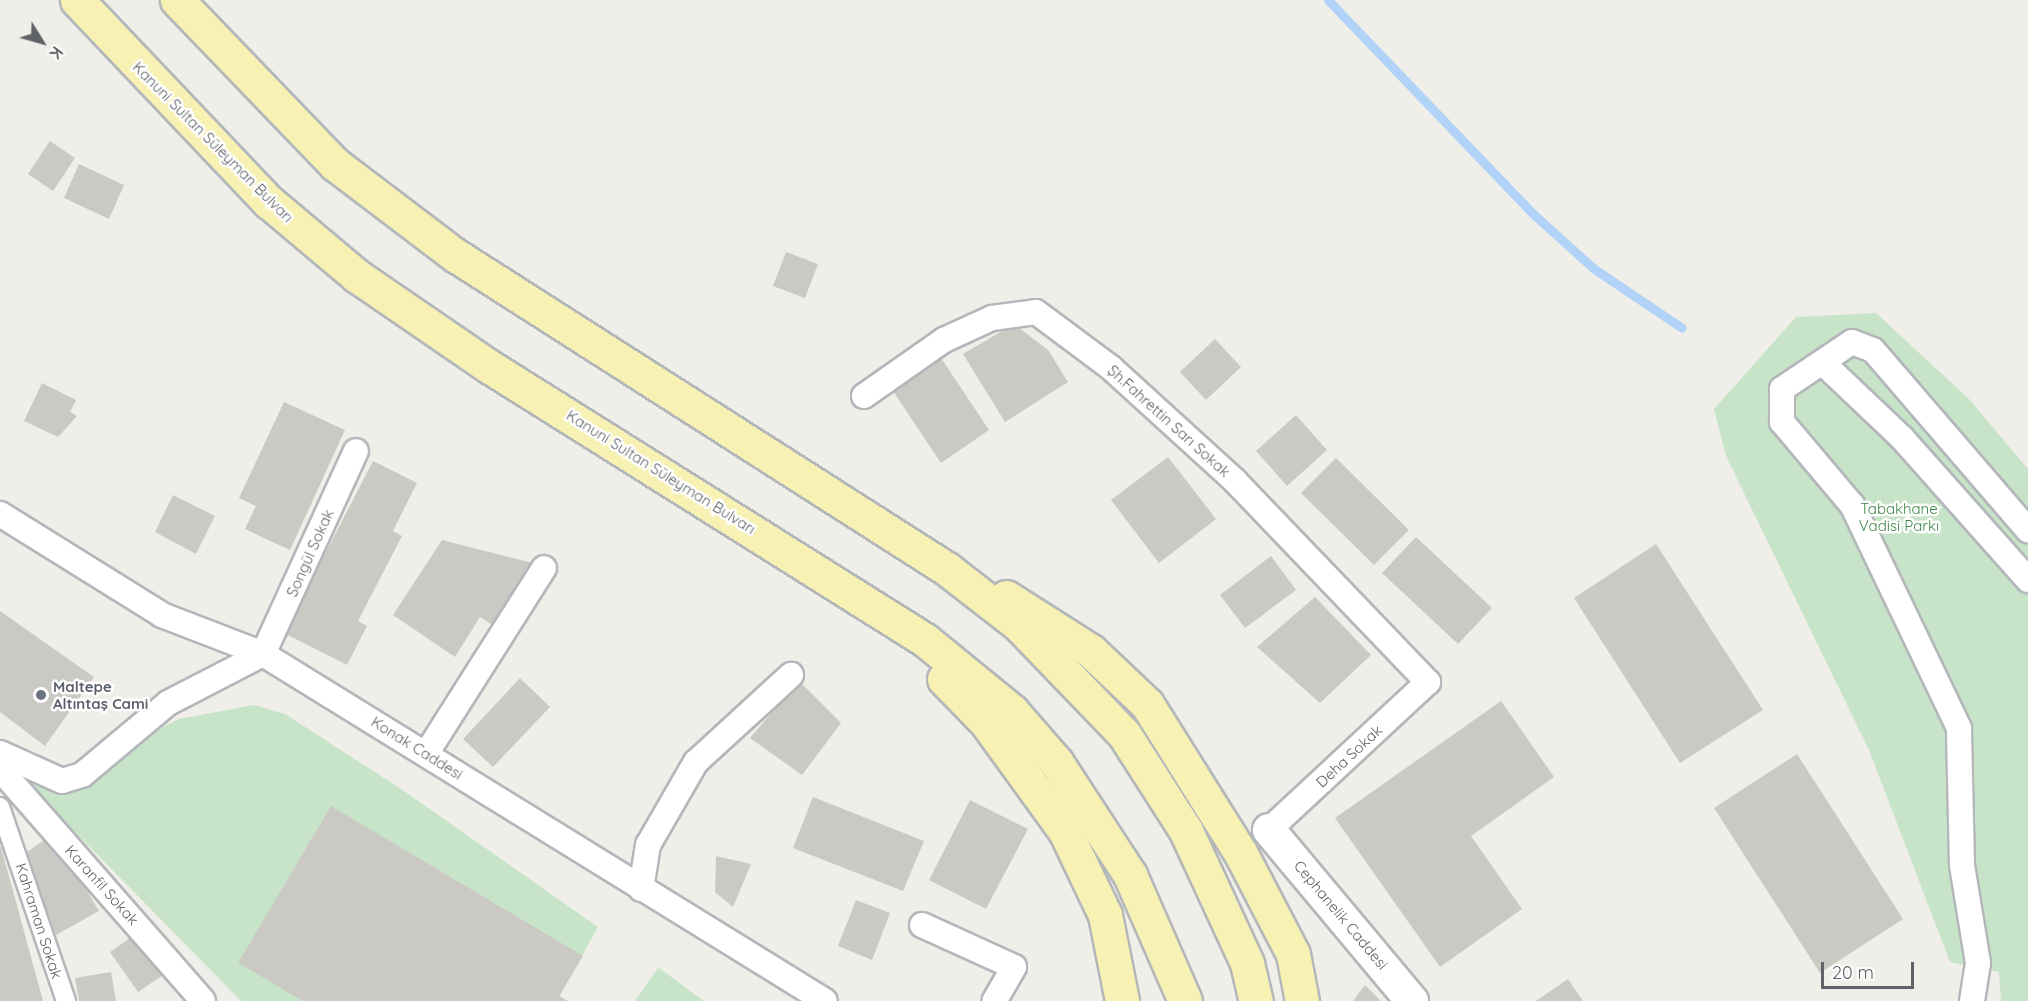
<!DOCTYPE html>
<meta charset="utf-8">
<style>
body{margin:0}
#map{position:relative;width:2028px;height:1001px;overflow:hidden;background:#efeee8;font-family:Quicksand,sans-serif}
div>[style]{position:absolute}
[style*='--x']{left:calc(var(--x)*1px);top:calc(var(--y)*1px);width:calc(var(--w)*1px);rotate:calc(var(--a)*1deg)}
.green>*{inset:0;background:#c7e4c9}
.stream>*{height:9px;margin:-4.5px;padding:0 4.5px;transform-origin:4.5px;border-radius:4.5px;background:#b0d3f7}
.building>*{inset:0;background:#cbc9c4}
.roads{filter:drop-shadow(2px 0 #b4b7ba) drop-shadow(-2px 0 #b4b7ba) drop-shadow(0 2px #b4b7ba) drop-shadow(0 -2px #b4b7ba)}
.pedestrian>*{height:18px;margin:-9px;padding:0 9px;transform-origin:9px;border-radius:9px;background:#fff}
.minor>*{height:24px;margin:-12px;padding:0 12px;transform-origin:12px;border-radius:12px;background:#fff}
.tertiary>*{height:32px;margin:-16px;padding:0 16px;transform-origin:16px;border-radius:16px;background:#fff}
.primary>*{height:33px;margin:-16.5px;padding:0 16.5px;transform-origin:16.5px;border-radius:16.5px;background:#f7f1b4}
.dots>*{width:16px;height:16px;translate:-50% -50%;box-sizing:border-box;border:3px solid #fff;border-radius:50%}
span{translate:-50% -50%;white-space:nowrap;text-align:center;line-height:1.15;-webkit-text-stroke:5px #fff;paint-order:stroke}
.street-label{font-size:15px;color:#5f6266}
.park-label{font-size:15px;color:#3f8547}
.worship-label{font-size:15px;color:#5b616d;font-weight:700}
.left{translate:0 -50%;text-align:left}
.north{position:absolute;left:12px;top:12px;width:60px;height:60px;-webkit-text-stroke:4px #fff;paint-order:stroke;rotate:127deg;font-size:16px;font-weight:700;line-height:24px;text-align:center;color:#5f6266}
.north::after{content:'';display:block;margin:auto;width:21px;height:27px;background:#5f6266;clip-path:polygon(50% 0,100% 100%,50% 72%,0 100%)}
.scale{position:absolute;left:1821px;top:962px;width:93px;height:27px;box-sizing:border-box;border:3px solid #5f6266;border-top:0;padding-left:8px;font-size:18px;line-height:21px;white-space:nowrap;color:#5f6266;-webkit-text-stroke:4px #fff;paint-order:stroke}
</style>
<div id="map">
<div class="green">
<div style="clip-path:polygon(1876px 313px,1969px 399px,2028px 469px,2028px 1001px,2001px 1001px,1999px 972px,1950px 962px,1869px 750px,1726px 456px,1714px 409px,1796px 317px)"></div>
<div style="clip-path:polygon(254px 705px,285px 714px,401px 789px,598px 927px,557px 1001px,241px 1001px,26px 782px,66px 792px,96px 780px,151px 733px,179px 719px)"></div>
<div style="clip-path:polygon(658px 968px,659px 968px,704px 1001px,635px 1001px)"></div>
</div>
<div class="stream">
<div style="--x:1328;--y:0;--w:292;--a:46.2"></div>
<div style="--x:1530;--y:211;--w:85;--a:42.1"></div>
<div style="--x:1593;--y:268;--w:107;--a:34"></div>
</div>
<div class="building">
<div style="clip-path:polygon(50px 141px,75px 158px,53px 191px,28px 174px)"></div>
<div style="clip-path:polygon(79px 164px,124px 185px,109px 219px,64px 198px)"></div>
<div style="clip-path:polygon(786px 252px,818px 264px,805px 298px,773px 286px)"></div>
<div style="clip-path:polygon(1014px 324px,1048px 350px,1068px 382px,1005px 422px,963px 354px)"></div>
<div style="clip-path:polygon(1215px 339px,1241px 367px,1206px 400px,1180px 372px)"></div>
<div style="clip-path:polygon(941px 358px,989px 430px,941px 463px,893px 391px)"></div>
<div style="clip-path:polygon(42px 383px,76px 400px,70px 412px,77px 416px,58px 437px,24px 421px)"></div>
<div style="clip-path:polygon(284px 402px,345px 430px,290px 550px,245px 529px,256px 506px,239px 498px)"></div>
<div style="clip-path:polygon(1296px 415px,1327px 450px,1287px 486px,1256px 451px)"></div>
<div style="clip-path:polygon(1168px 457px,1216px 519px,1159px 563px,1111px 500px)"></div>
<div style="clip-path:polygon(1336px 458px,1409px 530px,1374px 565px,1301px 493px)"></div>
<div style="clip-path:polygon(373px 461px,417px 483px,393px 531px,402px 536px,358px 621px,367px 626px,347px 665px,284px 633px)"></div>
<div style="clip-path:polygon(173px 495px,215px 516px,196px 554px,155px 532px)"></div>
<div style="clip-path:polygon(1416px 537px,1492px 608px,1458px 644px,1382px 573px)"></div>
<div style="clip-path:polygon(442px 540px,533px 563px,494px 626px,480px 617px,455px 657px,393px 615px)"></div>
<div style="clip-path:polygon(1656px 544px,1763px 710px,1680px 763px,1574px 598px)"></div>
<div style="clip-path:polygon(1271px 556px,1296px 590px,1245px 628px,1220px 595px)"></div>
<div style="clip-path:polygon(1315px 597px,1371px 655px,1320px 703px,1257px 647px)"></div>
<div style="clip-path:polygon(0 611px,94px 677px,45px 746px,0 712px)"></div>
<div style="clip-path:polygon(520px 678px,550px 707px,493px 767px,463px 739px)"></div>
<div style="clip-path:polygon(799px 681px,841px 723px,802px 775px,750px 738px)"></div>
<div style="clip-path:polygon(1501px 701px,1554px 777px,1471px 836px,1522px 909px,1440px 967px,1335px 818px)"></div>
<div style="clip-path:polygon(1797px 754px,1903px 919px,1820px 973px,1714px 808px)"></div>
<div style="clip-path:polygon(813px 797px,924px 841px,903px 891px,793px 848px)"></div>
<div style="clip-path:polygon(970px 800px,1028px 829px,986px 909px,929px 880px)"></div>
<div style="clip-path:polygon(331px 806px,583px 956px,559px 996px,568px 1001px,303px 1001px,238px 963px)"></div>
<div style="clip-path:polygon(53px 834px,99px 911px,56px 935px,24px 854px)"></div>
<div style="clip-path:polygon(0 847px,1px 847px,43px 1001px,0 1001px)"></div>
<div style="clip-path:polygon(716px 856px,751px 864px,733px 907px,715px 892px)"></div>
<div style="clip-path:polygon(856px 900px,890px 913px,872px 960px,838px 946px)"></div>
<div style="clip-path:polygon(137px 933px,166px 973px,138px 992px,110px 952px)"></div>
<div style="clip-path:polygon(111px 972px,116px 1001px,79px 1001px,75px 978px)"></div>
<div style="clip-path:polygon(1568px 979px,1583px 1001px,1536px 1001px)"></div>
<div style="clip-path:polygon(1365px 985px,1381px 1001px,1353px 1001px)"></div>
</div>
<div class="roads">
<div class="pedestrian">
<div style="--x:0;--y:807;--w:205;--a:71.2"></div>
</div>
<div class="minor">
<div style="--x:1823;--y:363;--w:109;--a:43.5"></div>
<div style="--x:1902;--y:438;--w:190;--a:48.4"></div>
<div style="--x:864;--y:396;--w:98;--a:-35"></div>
<div style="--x:944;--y:340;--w:53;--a:-24.6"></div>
<div style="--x:992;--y:318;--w:44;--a:-7.8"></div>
<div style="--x:1036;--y:312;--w:94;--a:36.7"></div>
<div style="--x:1111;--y:368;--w:168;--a:42.3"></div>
<div style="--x:1235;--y:481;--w:279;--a:46.2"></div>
<div style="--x:1428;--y:682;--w:217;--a:137.1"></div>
<div style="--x:0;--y:514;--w:191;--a:31.9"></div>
<div style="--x:162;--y:615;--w:108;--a:21.1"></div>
<div style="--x:263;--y:654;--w:660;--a:31.69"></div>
<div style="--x:0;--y:753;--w:68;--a:24.3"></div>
<div style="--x:62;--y:781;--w:21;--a:-17"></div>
<div style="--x:82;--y:775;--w:112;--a:-39.9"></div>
<div style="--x:168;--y:703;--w:107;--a:-27.3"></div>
<div style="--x:263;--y:654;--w:223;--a:-65.4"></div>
<div style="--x:426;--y:754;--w:220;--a:-57.6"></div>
<div style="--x:0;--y:769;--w:308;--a:48.8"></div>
<div style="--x:641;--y:889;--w:45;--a:-81"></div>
<div style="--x:648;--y:845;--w:96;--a:-60"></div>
<div style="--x:696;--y:762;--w:129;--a:-42.5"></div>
<div style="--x:922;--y:925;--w:101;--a:24.5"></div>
<div style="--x:1014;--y:967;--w:39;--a:120"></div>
<div style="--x:1972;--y:1001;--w:38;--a:-81"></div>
<div style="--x:1978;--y:963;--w:99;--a:-99.3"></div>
<div style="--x:1962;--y:865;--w:137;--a:-91.3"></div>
<div style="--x:1959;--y:728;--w:247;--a:-115.6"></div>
<div style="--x:1852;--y:505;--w:109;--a:-130.1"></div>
<div style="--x:1782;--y:422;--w:33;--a:-90"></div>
<div style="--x:1782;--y:389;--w:84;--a:-33.9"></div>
<div style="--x:1852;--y:342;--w:22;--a:21"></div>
<div style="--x:1873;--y:350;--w:238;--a:49.3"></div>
</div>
<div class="tertiary">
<div style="--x:1269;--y:830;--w:223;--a:50.1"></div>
</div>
<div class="primary">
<div style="--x:77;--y:0;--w:279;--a:46.5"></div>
<div style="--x:269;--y:202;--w:115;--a:40.1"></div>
<div style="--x:357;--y:276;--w:161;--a:34.4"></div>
<div style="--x:490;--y:367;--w:514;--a:32.11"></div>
<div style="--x:925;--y:640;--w:112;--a:39.2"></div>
<div style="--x:1012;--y:711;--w:69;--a:49.1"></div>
<div style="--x:1057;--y:763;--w:134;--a:56.9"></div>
<div style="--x:1130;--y:875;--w:137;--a:66.4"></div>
<div style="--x:177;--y:0;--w:228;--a:46.1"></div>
<div style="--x:335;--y:164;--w:151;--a:37.2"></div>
<div style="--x:455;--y:255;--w:584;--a:32.55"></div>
<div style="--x:947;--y:569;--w:91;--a:37.9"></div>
<div style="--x:1019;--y:625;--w:151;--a:46.1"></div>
<div style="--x:1124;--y:734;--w:115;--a:57.4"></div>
<div style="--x:1186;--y:831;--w:145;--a:65.2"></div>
<div style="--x:1247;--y:963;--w:39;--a:77"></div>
<div style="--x:1006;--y:597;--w:101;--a:32.4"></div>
<div style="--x:1091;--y:651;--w:77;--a:43.4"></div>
<div style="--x:1147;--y:704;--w:175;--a:57.9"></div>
<div style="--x:1240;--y:852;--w:115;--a:62.5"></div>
<div style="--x:1293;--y:954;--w:48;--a:79.2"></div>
<div style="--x:944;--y:679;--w:60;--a:45.7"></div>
<div style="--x:986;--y:722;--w:135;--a:54.1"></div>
<div style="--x:1065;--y:831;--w:93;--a:64.5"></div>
<div style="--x:1105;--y:915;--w:88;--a:78.8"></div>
</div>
</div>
<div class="dots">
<div style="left:41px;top:695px;background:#6b7280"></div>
</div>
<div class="street-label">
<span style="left:213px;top:142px;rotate:45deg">Kanuni Sultan Süleyman Bulvarı</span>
<span style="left:1169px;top:421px;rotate:42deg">Şh.Fahrettin Sarı Sokak</span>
<span style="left:661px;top:472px;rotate:32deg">Kanuni Sultan Süleyman Bulvarı</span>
<span style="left:310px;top:553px;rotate:-66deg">Songül Sokak</span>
<span style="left:417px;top:748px;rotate:32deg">Konak Caddesi</span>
<span style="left:1349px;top:756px;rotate:-43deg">Deha Sokak</span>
<span style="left:102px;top:885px;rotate:48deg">Karanfil Sokak</span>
<span style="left:1341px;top:915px;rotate:50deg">Cephanelik Caddesi</span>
<span style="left:39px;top:921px;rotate:72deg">Kahraman Sokak</span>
</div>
<div class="park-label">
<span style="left:1899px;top:517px">Tabakhane<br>Vadisi Parkı</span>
</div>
<div class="worship-label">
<span class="left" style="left:53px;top:695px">Maltepe<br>Altıntaş Cami</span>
</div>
<div class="north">K</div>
<div class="scale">20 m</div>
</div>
